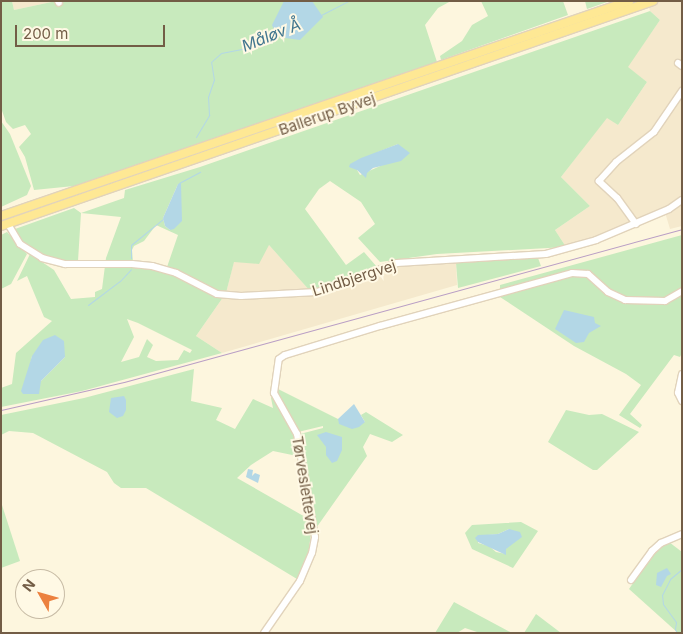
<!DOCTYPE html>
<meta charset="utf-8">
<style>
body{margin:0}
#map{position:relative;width:683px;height:634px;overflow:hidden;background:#fdf6de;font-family:Inter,sans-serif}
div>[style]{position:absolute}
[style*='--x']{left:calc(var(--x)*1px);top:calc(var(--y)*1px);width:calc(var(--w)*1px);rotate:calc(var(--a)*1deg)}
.residential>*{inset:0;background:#f5e9cd}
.green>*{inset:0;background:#c8eabd}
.water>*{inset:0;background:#b3d7e6}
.stream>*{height:1px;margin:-0.5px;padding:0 0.5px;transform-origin:0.5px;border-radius:0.5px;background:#b3d7e6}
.roads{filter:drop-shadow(1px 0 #e1d3bb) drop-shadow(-1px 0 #e1d3bb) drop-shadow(0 1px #e1d3bb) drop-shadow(0 -1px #e1d3bb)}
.minor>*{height:6px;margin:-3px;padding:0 3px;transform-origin:3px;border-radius:3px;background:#fff}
.major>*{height:8px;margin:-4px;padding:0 4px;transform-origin:4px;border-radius:4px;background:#fee894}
.tram>*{height:1px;margin:-0.5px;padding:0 0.5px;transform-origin:0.5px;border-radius:0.5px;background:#b99ec5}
span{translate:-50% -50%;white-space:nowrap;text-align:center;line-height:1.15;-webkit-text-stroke:4px #fff9e5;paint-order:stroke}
.street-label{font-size:15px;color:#735d46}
.water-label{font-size:16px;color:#42768f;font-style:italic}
.frame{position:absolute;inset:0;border:2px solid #735d46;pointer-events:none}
.north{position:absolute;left:15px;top:569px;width:50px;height:50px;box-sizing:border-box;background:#fff9e5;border:1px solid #c7bba5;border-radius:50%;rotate:308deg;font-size:14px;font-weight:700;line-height:20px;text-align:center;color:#735d46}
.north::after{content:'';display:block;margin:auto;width:18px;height:22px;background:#ec813f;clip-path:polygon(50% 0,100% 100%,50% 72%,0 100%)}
.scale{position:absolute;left:15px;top:25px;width:150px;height:22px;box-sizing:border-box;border:2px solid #735d46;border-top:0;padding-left:6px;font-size:15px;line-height:18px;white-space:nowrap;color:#735d46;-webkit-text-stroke:4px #fff9e5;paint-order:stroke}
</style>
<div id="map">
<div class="residential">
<div style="clip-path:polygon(12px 1px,56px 1px,14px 10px)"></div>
<div style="clip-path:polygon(647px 1px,682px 1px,682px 226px,670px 229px,664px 209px,596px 238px,566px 247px,555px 230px,590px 206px,561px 177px,607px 117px,618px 125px,647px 82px,627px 67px,660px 20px,650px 11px)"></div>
<div style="clip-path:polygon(269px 245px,315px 296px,334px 291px,371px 273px,392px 267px,412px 264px,456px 263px,457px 285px,222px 353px,196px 336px,226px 293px,234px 261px)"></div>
</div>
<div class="green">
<div style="clip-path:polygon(1px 1px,12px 1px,14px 10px,56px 1px,451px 1px,438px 8px,425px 25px,437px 62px,74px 186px,34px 190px,25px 157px,19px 147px,31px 134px,25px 125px,13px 129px,6px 122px,1px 108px)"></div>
<div style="clip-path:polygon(481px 1px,563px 1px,568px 15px,441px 60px,440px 56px,462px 41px,472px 25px,488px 16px)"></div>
<div style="clip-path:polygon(585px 1px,610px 1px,587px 9px)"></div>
<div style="clip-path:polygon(evenodd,650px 11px,660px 20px,628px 67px,647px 82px,618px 125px,607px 118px,561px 177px,590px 206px,555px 230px,566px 247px,437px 254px,380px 262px,358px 238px,375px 224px,361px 202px,330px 181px,319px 189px,305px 209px,346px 265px,364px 252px,377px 267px,326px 289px,311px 292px,269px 245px,259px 264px,234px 262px,226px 293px,196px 336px,222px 353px,82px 391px,1px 407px,1px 388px,12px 384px,16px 353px,52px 321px,44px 317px,27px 276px,17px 281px,30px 254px,54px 270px,71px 299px,95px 297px,95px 292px,102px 289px,106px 258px,121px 217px,81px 213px,78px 261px,64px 261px,42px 256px,23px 243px,15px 229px,74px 208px,81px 213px,124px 198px,125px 190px,200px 167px,650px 11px,398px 144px,387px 163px,360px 175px,357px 170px,378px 152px,398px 144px,650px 11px,178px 184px,170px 230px,165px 226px,163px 218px,178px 184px,650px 11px,156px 225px,178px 235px,167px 267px,133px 262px,132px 250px,134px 246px,144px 241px,156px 225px,650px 11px,127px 319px,138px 323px,192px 350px,190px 353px,184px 350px,178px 360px,156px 361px,147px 357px,153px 345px,147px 339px,139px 357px,121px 362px,134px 337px,127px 319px,650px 11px,32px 356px,65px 357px,41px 381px,30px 365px,32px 356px)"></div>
<div style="clip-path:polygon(1px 121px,10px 134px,31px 186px,27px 195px,1px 207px)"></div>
<div style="clip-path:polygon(7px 232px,27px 254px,11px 284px,1px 289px,1px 235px)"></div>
<div style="clip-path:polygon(682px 235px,682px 353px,680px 357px,674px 355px,630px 414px,642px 425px,640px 428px,619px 415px,641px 385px,626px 374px,574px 346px,500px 297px,500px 285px)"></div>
<div style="clip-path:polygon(538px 258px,541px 266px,458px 288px,456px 263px)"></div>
<div style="clip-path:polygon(194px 369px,191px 401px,222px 408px,216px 420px,235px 429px,253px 399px,273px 408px,271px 398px,276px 388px,338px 419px,365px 422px,361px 415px,366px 412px,403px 435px,392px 442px,370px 434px,363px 447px,367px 456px,314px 531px,300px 434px,323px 428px,323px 426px,298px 432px,294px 422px,289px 424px,296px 434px,297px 456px,273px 451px,251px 465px,237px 478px,307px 518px,311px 533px,308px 556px,297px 579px,146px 488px,121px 488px,114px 483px,107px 472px,33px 433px,9px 431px,1px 435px,1px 415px,84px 398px)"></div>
<div style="clip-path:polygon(566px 410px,589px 415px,602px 414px,639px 432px,597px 470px,593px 470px,548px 442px)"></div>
<div style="clip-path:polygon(1px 502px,20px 561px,1px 568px)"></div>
<div style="clip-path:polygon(evenodd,521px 522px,538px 531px,513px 568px,472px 549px,465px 533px,472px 525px,521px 522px,509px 529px,504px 551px,506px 554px,496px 552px,489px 546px,478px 543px,478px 536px,498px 534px,509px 529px)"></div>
<div style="clip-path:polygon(669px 542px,682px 552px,682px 633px,678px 633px,629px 589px,654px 553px)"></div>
<div style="clip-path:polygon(454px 602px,512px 633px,480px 633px,465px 628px,457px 633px,435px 633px)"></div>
<div style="clip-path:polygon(536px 614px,561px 633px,524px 633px)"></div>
</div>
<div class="water">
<div style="clip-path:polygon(284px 1px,312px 1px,323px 17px,300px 40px,285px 38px,275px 32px,272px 25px)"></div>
<div style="clip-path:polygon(398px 144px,410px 153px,401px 161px,373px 168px,367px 173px,366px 178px,357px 170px,349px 167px,350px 164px,361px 158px)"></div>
<div style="clip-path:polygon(181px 183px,182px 221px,174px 229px,170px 230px,165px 226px,163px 218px,178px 184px)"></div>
<div style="clip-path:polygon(564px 310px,594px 317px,595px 323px,601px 326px,589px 333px,584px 342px,576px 343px,555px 329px)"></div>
<div style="clip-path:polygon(55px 335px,64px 341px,65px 357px,41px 381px,39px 394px,23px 394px,21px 391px,32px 356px,43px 340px)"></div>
<div style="clip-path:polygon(124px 396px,126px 400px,126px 410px,123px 416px,117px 418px,109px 412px,111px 398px)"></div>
<div style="clip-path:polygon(354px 404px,365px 422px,359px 427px,352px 429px,339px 424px,338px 419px)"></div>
<div style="clip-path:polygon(326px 432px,342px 437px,342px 450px,337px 461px,332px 463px,326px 455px,326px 447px,317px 435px)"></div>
<div style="clip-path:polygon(248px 469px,253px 470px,252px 476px,255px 473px,260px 475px,258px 483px,246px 477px)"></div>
<div style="clip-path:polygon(509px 529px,520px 532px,522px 537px,506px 549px,506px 555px,478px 542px,475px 538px,478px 535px,498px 534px)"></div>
<div style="clip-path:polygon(667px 568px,671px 574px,667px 576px,661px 587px,656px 585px,657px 573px)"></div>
</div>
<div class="stream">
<div style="--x:321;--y:15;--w:31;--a:-27"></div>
<div style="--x:196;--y:137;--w:26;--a:-59"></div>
<div style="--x:209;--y:115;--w:18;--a:-93"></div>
<div style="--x:208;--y:97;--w:18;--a:-71"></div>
<div style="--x:214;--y:80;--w:18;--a:-99"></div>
<div style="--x:211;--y:62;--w:13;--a:-42"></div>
<div style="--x:221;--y:53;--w:25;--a:-11"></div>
<div style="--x:246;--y:48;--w:34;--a:-30"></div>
<div style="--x:179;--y:183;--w:24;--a:-28"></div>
<div style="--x:131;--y:258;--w:13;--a:-90"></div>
<div style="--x:131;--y:245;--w:41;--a:-39.1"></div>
<div style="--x:88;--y:305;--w:40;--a:-37"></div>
<div style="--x:120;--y:281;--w:16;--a:-47"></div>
<div style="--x:677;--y:633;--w:4;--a:-117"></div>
<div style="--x:675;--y:629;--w:7;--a:-82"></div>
<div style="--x:676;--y:622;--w:22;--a:-126"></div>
<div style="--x:663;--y:604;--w:9;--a:-96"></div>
<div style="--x:662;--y:595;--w:18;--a:-63"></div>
<div style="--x:670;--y:579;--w:16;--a:-40"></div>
</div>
<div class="roads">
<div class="minor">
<div style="--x:58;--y:1;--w:2;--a:63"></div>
<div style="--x:678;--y:63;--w:5;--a:37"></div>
<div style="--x:8;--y:224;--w:23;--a:59"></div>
<div style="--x:20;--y:244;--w:26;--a:32"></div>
<div style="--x:42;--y:258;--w:24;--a:15"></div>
<div style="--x:65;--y:264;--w:67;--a:0"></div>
<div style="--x:132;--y:264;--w:20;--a:6"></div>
<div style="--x:152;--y:266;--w:25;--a:16"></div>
<div style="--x:176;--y:273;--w:46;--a:27.1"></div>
<div style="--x:217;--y:294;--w:24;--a:5"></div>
<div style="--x:241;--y:296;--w:76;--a:-3"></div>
<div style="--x:317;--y:292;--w:85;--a:-19.9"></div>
<div style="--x:397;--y:263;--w:149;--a:-3.5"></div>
<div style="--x:546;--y:254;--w:52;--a:-15.6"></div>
<div style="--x:596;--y:240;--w:79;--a:-23"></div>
<div style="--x:669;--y:209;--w:16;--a:-35"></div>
<div style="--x:636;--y:224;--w:32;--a:-126"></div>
<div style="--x:617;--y:198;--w:25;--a:-137"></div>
<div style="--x:599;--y:181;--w:25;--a:-48"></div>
<div style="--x:616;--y:162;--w:48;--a:-38.3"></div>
<div style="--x:654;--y:132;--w:50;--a:-55.7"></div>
<div style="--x:682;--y:374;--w:19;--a:102"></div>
<div style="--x:678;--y:393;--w:9;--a:63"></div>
<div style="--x:631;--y:580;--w:36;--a:-54"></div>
<div style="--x:652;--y:551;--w:12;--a:-42"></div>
<div style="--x:661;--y:543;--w:23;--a:-23"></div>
<div style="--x:264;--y:633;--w:63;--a:-55.3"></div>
<div style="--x:300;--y:581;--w:30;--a:-67"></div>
<div style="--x:312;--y:553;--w:16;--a:-79"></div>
<div style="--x:315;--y:537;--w:105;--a:-99.9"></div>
<div style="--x:297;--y:434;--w:47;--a:-119.3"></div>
<div style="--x:274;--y:393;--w:34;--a:-82"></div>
<div style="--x:279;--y:359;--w:7;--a:-34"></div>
<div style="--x:285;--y:355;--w:99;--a:-17"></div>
<div style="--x:380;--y:326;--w:199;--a:-15.4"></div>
<div style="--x:572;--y:273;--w:16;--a:4"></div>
<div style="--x:588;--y:274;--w:27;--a:42"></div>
<div style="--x:608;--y:292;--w:19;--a:25"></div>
<div style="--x:625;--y:300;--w:40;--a:1.4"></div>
<div style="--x:665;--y:301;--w:20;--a:-30"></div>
</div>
<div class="major">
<div style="--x:1;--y:216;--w:664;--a:-18.9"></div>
<div style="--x:1;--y:226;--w:690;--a:-19.04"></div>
</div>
</div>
<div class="tram">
<div style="--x:1;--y:410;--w:126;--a:-12.8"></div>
<div style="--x:124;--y:382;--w:579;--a:-15.33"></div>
</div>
<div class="street-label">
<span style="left:327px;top:114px;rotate:-19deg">Ballerup Byvej</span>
<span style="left:354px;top:278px;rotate:-18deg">Lindbjergvej</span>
<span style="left:305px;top:485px;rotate:81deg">Tørveslettevej</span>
</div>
<div class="water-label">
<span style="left:271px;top:35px;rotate:-22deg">Måløv Å</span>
</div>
<div class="frame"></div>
<div class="north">N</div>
<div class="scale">200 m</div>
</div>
